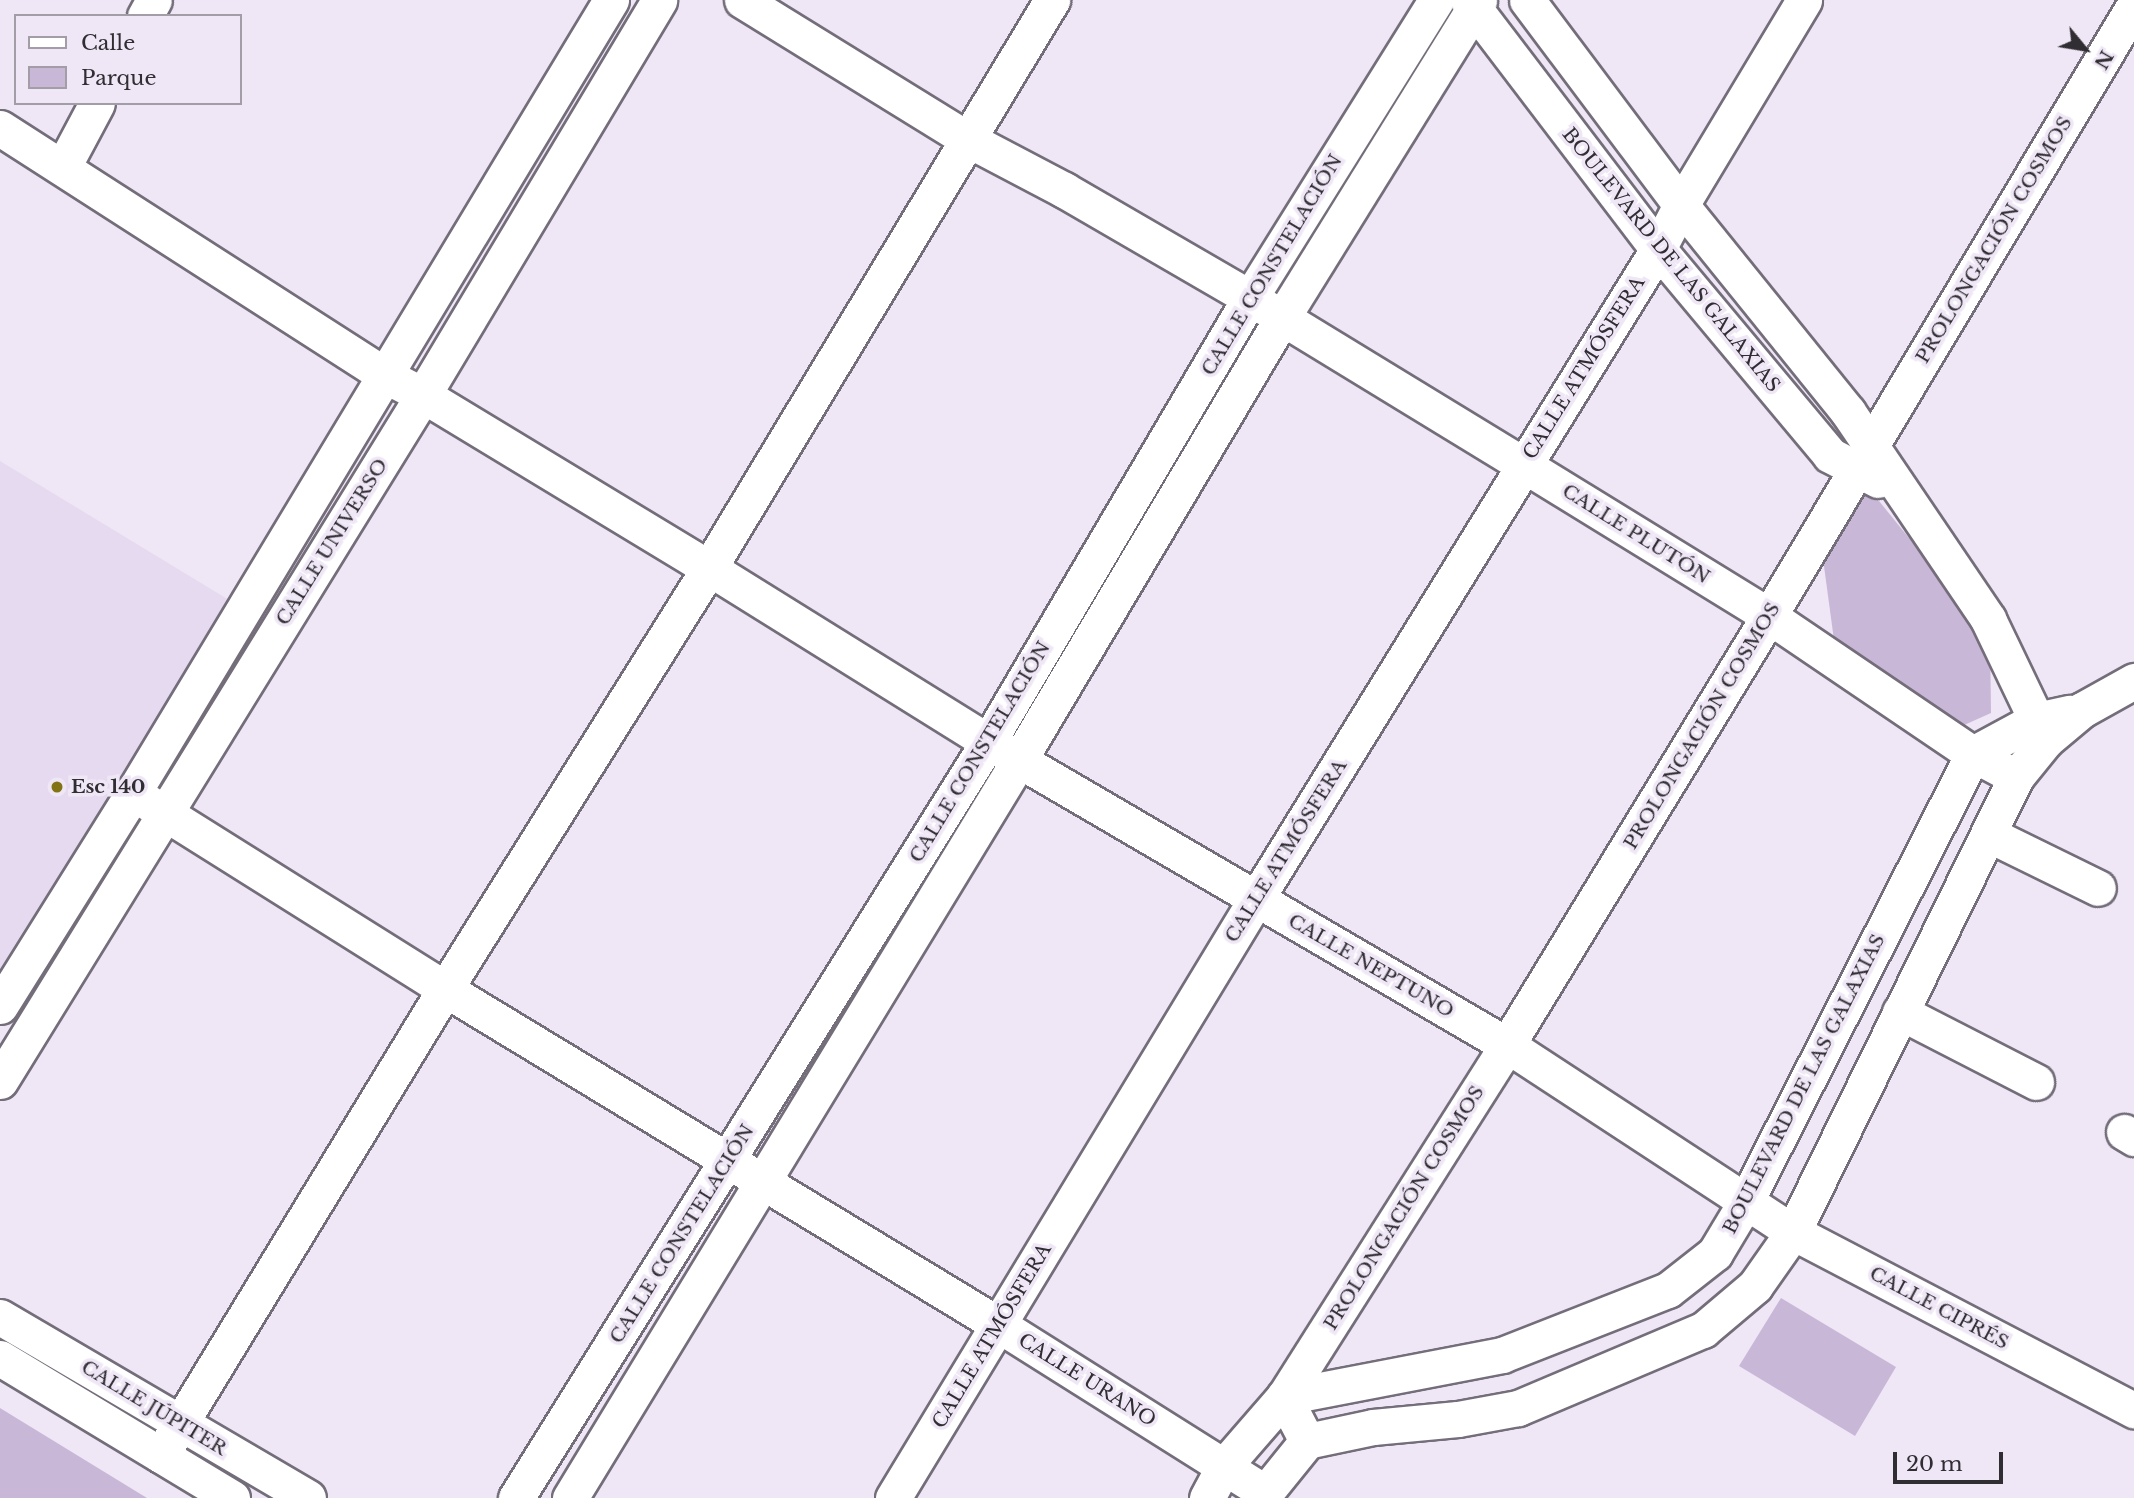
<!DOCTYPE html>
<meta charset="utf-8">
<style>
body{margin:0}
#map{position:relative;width:2134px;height:1498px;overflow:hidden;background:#efe7f6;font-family:"Libre Baskerville",serif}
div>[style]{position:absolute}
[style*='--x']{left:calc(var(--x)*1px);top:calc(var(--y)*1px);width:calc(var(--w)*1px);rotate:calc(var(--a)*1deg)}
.built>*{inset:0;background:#e6daf0}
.green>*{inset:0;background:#c9b7d8}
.roads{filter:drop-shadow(2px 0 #746d7a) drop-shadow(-2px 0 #746d7a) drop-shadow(0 2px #746d7a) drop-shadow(0 -2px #746d7a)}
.minor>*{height:35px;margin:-17.5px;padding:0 17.5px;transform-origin:17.5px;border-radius:17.5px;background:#fff}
.dots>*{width:19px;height:19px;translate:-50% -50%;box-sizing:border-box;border:4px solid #efe7f6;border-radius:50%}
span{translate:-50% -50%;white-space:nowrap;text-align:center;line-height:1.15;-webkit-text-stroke:7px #efe7f6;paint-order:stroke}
.street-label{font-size:19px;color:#302d33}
.poi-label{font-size:19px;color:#302d33;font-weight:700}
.left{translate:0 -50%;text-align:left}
.legend{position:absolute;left:14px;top:14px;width:228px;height:91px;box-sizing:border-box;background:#efe7f6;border:2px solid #a39da8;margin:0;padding:9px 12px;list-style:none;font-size:21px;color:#302d33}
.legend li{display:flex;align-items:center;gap:14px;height:35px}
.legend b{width:35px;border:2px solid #a39da8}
.north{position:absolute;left:2050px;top:14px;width:70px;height:70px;-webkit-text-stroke:5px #efe7f6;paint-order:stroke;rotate:120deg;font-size:19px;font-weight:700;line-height:28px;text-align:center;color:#302d33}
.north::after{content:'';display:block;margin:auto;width:24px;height:32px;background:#302d33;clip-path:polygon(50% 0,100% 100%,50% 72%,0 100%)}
.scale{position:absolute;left:1893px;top:1452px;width:110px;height:32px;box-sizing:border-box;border:4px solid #302d33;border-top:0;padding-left:9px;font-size:21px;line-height:24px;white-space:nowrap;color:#302d33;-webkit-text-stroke:5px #efe7f6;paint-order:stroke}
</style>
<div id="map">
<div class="built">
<div style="clip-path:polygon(0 461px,229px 600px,0 975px)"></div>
</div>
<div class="green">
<div style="clip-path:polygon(1862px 480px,1990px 638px,1991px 713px,1962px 726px,1834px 640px,1821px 544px)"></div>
<div style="clip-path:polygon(1781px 1298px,1896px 1367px,1855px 1436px,1739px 1366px)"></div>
<div style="clip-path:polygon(0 1408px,147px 1498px,0 1498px)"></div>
</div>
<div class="roads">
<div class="minor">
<div style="--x:742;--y:0;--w:264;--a:31.7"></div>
<div style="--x:967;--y:139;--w:110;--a:27.7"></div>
<div style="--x:1064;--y:190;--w:215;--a:30.1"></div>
<div style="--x:1250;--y:298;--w:321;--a:31.4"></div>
<div style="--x:1524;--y:465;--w:288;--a:31.6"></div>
<div style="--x:1769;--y:616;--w:246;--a:34.1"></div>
<div style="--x:1973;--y:754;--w:49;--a:28.1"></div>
<div style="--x:1468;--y:0;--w:313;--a:52.7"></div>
<div style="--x:1658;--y:249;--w:268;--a:50.1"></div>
<div style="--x:1830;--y:455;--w:54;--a:27.5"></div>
<div style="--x:1527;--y:0;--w:256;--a:53.1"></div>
<div style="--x:1681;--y:205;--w:266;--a:51.1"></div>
<div style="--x:1848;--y:412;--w:250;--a:55.9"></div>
<div style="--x:1988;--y:619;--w:134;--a:64.4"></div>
<div style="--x:145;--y:16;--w:18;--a:-61"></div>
<div style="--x:0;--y:128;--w:459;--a:32.7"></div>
<div style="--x:386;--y:376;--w:42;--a:27.2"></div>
<div style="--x:423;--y:395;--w:334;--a:31.2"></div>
<div style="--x:709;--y:568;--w:329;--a:31.9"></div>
<div style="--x:988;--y:742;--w:601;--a:30.28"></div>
<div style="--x:1507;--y:1045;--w:342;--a:33.2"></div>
<div style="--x:1793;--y:1232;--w:385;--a:27.6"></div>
<div style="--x:63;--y:167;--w:72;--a:-62"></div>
<div style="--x:133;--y:793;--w:368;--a:32.1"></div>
<div style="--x:445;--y:989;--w:648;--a:31.24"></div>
<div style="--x:999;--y:1325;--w:313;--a:32.2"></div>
<div style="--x:1990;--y:835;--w:120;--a:26.1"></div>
<div style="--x:0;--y:1006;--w:251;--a:-58"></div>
<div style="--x:133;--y:793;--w:926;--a:-58.92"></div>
<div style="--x:1900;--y:1012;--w:153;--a:27.2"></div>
<div style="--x:0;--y:1081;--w:806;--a:-58.34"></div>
<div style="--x:423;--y:395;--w:460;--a:-59.1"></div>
<div style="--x:2124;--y:1132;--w:12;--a:31"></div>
<div style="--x:0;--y:1317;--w:357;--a:30.4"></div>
<div style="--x:0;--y:1358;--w:271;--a:31.1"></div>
<div style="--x:1307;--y:1441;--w:50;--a:-117.6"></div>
<div style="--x:1284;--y:1397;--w:417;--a:-57.6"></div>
<div style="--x:1507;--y:1045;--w:503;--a:-58.59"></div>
<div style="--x:1769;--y:616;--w:711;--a:-59.11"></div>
<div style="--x:161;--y:1455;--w:546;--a:-58.64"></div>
<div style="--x:445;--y:989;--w:497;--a:-57.9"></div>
<div style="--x:709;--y:568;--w:664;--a:-58.87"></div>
<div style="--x:516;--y:1498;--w:891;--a:-58.02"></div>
<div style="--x:988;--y:742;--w:516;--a:-59.46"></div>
<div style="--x:1250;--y:298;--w:351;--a:-58"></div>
<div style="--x:570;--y:1498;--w:864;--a:-58.68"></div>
<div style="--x:1019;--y:760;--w:514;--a:-59.25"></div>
<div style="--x:1282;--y:318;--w:374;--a:-58.2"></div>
<div style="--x:893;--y:1498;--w:700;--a:-58.78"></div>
<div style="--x:1256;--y:899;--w:764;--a:-58.26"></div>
<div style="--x:1658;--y:249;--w:50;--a:-62.4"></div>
<div style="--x:1681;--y:205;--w:239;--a:-59"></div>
<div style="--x:1207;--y:1498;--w:36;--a:-62"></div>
<div style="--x:1224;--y:1466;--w:91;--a:-49"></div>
<div style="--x:1284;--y:1397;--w:222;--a:-10.9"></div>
<div style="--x:1502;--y:1355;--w:178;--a:-21.4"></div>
<div style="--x:1668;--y:1290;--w:60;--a:-38.2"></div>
<div style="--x:1715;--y:1253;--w:58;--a:-59"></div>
<div style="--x:1745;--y:1203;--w:504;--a:-63.08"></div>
<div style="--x:1973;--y:754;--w:72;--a:-28.4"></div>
<div style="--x:2036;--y:720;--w:35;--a:-12"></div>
<div style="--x:1261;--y:1498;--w:73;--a:-51.1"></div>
<div style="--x:1307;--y:1441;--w:67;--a:-12"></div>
<div style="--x:1373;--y:1427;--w:85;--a:-5.4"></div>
<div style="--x:1458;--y:1419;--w:61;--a:-10.4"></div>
<div style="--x:1518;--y:1408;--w:201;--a:-22.9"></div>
<div style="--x:1703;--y:1330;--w:68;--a:-40.2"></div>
<div style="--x:1755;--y:1286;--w:66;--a:-54.9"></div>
<div style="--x:1793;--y:1232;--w:507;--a:-63.89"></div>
<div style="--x:2016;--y:777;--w:48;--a:-51"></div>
<div style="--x:2046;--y:740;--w:47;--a:-39.8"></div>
<div style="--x:2082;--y:710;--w:60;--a:-29.1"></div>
</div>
</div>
<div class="dots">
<div style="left:57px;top:787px;background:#827314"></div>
</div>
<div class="street-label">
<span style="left:1994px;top:240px;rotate:-59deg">PROLONGACIÓN COSMOS</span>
<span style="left:1671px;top:260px;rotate:51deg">BOULEVARD DE LAS GALAXIAS</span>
<span style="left:1272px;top:265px;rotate:-59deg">CALLE CONSTELACIÓN</span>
<span style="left:1584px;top:368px;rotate:-58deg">CALLE ATMÓSFERA</span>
<span style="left:1636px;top:534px;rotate:32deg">CALLE PLUTÓN</span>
<span style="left:332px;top:542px;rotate:-58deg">CALLE UNIVERSO</span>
<span style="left:1702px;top:726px;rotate:-59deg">PROLONGACIÓN COSMOS</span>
<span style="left:980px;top:752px;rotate:-59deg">CALLE CONSTELACIÓN</span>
<span style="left:1286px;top:851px;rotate:-58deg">CALLE ATMÓSFERA</span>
<span style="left:1371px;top:966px;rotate:30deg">CALLE NEPTUNO</span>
<span style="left:1804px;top:1084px;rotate:-63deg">BOULEVARD DE LAS GALAXIAS</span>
<span style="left:1404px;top:1208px;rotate:-58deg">PROLONGACIÓN COSMOS</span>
<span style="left:682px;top:1234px;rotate:-58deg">CALLE CONSTELACIÓN</span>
<span style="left:1939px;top:1308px;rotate:28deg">CALLE CIPRÉS</span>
<span style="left:992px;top:1336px;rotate:-59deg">CALLE ATMÓSFERA</span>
<span style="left:1087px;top:1380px;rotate:32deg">CALLE URANO</span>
<span style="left:154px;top:1408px;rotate:31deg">CALLE JÚPITER</span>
</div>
<div class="poi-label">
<span class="left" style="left:71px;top:787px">Esc 140</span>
</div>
<ul class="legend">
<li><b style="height:9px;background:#fff"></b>Calle</li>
<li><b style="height:19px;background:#c9b7d8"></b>Parque</li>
</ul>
<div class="north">N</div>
<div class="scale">20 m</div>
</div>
